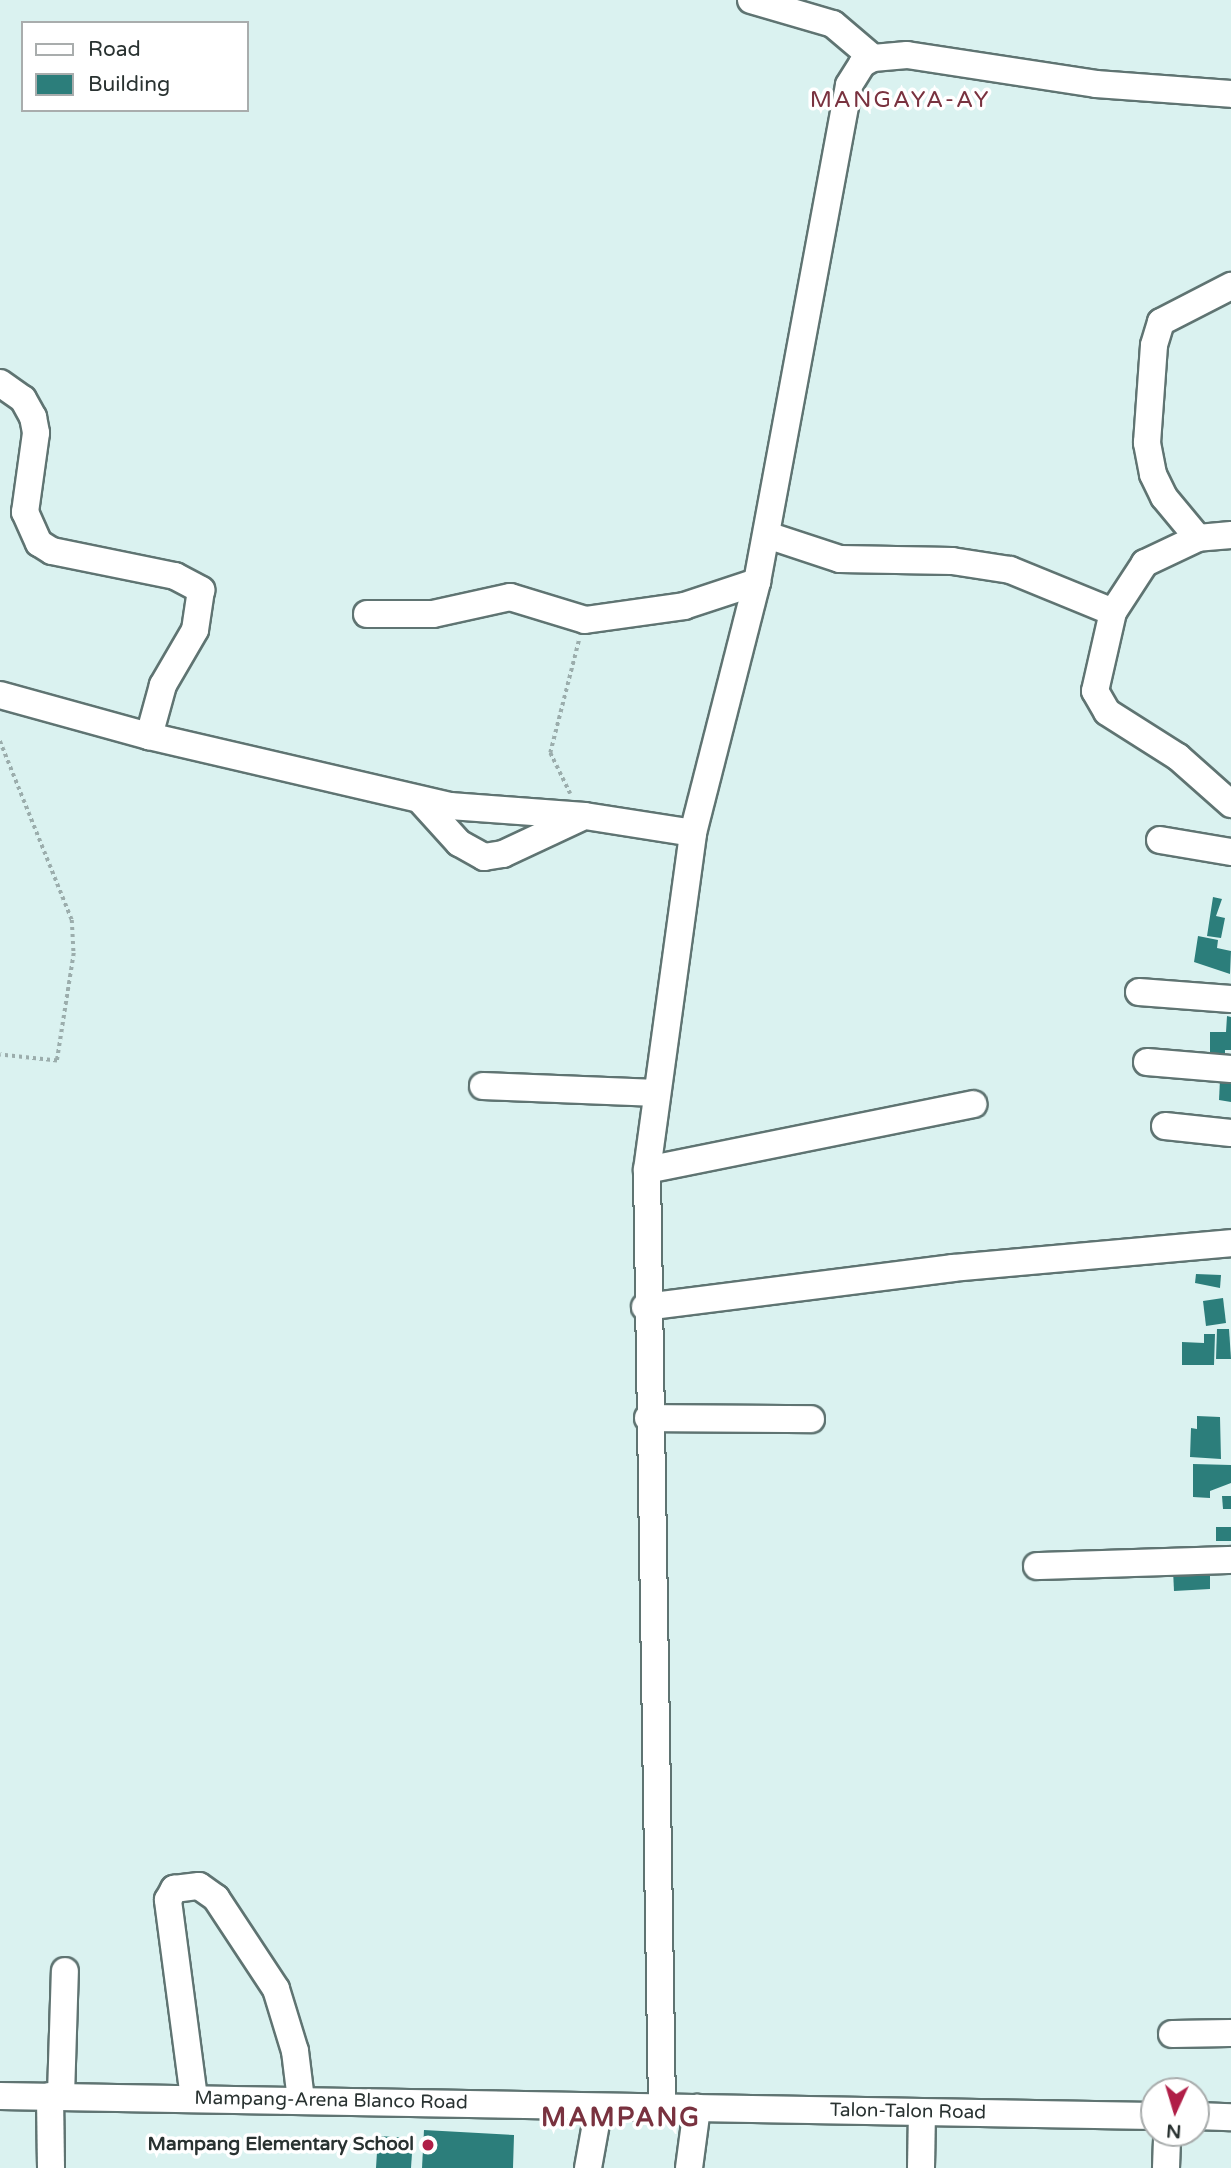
<!DOCTYPE html>
<style>
body{margin:0}
#map{position:relative;width:1231px;height:2168px;overflow:hidden;background:#daf2f0;font-family:"Varela Round",sans-serif}
div>[style]{position:absolute}
[style*='--x']{left:calc(var(--x)*1px);top:calc(var(--y)*1px);width:calc(var(--w)*1px);rotate:calc(var(--a)*1deg)}
.building>*{inset:0;background:#2c7e7b}
.path>*{height:3.5px;margin-top:-1.75px;transform-origin:0;background:repeating-linear-gradient(90deg,#9badac 0 3.5px,transparent 0 7px)}
.roads{filter:drop-shadow(2px 0 #5f7472) drop-shadow(-2px 0 #5f7472) drop-shadow(0 2px #5f7472) drop-shadow(0 -2px #5f7472)}
.minor>*{height:26px;margin:-13px;padding:0 13px;transform-origin:13px;border-radius:13px;background:#fff}
.dots>*{width:19px;height:19px;translate:-50% -50%;box-sizing:border-box;border:4px solid #fff;border-radius:50%}
span{translate:-50% -50%;white-space:nowrap;text-align:center;line-height:1.15;-webkit-text-stroke:7px #fff;paint-order:stroke}
.street-label{font-size:19px;color:#293231}
.poi-label{font-size:19px;color:#293231;font-weight:700}
.right{translate:-100% -50%;text-align:right}
.quarter-label{font-size:23px;color:#79323f;letter-spacing:2px}
.district-label{font-size:26px;color:#79323f;font-weight:700;letter-spacing:2px}
.legend{position:absolute;left:21px;top:21px;width:228px;height:91px;box-sizing:border-box;background:#fff;border:2px solid #a9adad;margin:0;padding:9px 12px;list-style:none;font-size:21px;color:#293231}
.legend li{display:flex;align-items:center;gap:14px;height:35px}
.legend b{width:35px;border:2px solid #a9adad}
.north{position:absolute;left:1140px;top:2077px;width:70px;height:70px;box-sizing:border-box;background:#fff;border:2px solid #a9adad;border-radius:50%;rotate:184deg;font-size:19px;font-weight:700;line-height:28px;text-align:center;color:#293231}
.north::after{content:'';display:block;margin:auto;width:24px;height:32px;background:#b01e47;clip-path:polygon(50% 0,100% 100%,50% 72%,0 100%)}
</style>
<div id="map">
<div class="building">
<div style="clip-path:polygon(1213px 897px,1222px 899px,1216px 916px,1225px 918px,1221px 938px,1207px 936px)"></div>
<div style="clip-path:polygon(1198px 936px,1218px 940px,1217px 948px,1231px 951px,1230px 974px,1194px 962px)"></div>
<div style="clip-path:polygon(1227px 1016px,1231px 1017px,1231px 1050px,1225px 1050px,1225px 1057px,1210px 1056px,1210px 1032px,1226px 1032px)"></div>
<div style="clip-path:polygon(1220px 1080px,1231px 1081px,1231px 1102px,1219px 1100px)"></div>
<div style="clip-path:polygon(1196px 1274px,1221px 1275px,1220px 1288px,1195px 1283px)"></div>
<div style="clip-path:polygon(1223px 1298px,1226px 1323px,1206px 1326px,1203px 1301px)"></div>
<div style="clip-path:polygon(1217px 1329px,1229px 1329px,1231px 1359px,1216px 1359px)"></div>
<div style="clip-path:polygon(1204px 1334px,1215px 1334px,1214px 1365px,1182px 1365px,1182px 1342px,1204px 1343px)"></div>
<div style="clip-path:polygon(1197px 1416px,1220px 1417px,1221px 1459px,1190px 1457px,1191px 1428px,1197px 1429px)"></div>
<div style="clip-path:polygon(1193px 1464px,1231px 1465px,1231px 1483px,1210px 1491px,1210px 1498px,1193px 1497px)"></div>
<div style="clip-path:polygon(1222px 1496px,1231px 1496px,1231px 1509px,1223px 1509px)"></div>
<div style="clip-path:polygon(1216px 1527px,1231px 1527px,1231px 1541px,1216px 1541px)"></div>
<div style="clip-path:polygon(1210px 1568px,1210px 1589px,1174px 1591px,1173px 1570px)"></div>
<div style="clip-path:polygon(424px 2130px,514px 2135px,513px 2168px,422px 2168px)"></div>
<div style="clip-path:polygon(378px 2136px,413px 2138px,411px 2168px,376px 2168px)"></div>
</div>
<div class="path">
<div style="--x:0;--y:741;--w:193;--a:68.1"></div>
<div style="--x:72;--y:920;--w:33;--a:87"></div>
<div style="--x:74;--y:953;--w:109;--a:98.9"></div>
<div style="--x:57;--y:1061;--w:57;--a:-174"></div>
<div style="--x:570;--y:794;--w:46;--a:-116"></div>
<div style="--x:550;--y:753;--w:118;--a:-75.7"></div>
</div>
<div class="roads">
<div class="minor">
<div style="--x:751;--y:0;--w:85;--a:16.3"></div>
<div style="--x:833;--y:24;--w:52;--a:40.4"></div>
<div style="--x:0;--y:383;--w:28;--a:35"></div>
<div style="--x:23;--y:399;--w:21;--a:61"></div>
<div style="--x:33;--y:417;--w:16;--a:79"></div>
<div style="--x:36;--y:433;--w:80;--a:97.9"></div>
<div style="--x:25;--y:512;--w:34;--a:66"></div>
<div style="--x:39;--y:543;--w:15;--a:32"></div>
<div style="--x:52;--y:551;--w:126;--a:11.5"></div>
<div style="--x:175;--y:576;--w:30;--a:28"></div>
<div style="--x:201;--y:590;--w:40;--a:98.5"></div>
<div style="--x:195;--y:630;--w:64;--a:120.2"></div>
<div style="--x:163;--y:685;--w:53;--a:105.4"></div>
<div style="--x:767;--y:535;--w:77;--a:18.2"></div>
<div style="--x:840;--y:559;--w:112;--a:1"></div>
<div style="--x:952;--y:561;--w:59;--a:8.8"></div>
<div style="--x:1010;--y:570;--w:111;--a:22.2"></div>
<div style="--x:1231;--y:535;--w:33;--a:175"></div>
<div style="--x:1198;--y:538;--w:59;--a:154.7"></div>
<div style="--x:1145;--y:563;--w:59;--a:123.1"></div>
<div style="--x:1113;--y:612;--w:81;--a:102.8"></div>
<div style="--x:1095;--y:691;--w:24;--a:60"></div>
<div style="--x:1107;--y:712;--w:84;--a:32.4"></div>
<div style="--x:1178;--y:757;--w:71;--a:41.6"></div>
<div style="--x:1198;--y:538;--w:53;--a:-129.7"></div>
<div style="--x:1164;--y:497;--w:25;--a:-116"></div>
<div style="--x:1153;--y:474;--w:32;--a:-101"></div>
<div style="--x:1147;--y:443;--w:98;--a:-85.9"></div>
<div style="--x:1154;--y:345;--w:24;--a:-73"></div>
<div style="--x:1161;--y:322;--w:79;--a:-27.2"></div>
<div style="--x:367;--y:614;--w:66;--a:0"></div>
<div style="--x:433;--y:614;--w:79;--a:-12.4"></div>
<div style="--x:510;--y:597;--w:78;--a:17"></div>
<div style="--x:585;--y:620;--w:100;--a:-8"></div>
<div style="--x:684;--y:606;--w:77;--a:-18.2"></div>
<div style="--x:0;--y:695;--w:155;--a:15.4"></div>
<div style="--x:149;--y:736;--w:309;--a:13.1"></div>
<div style="--x:450;--y:806;--w:135;--a:4.2"></div>
<div style="--x:585;--y:816;--w:109;--a:8.9"></div>
<div style="--x:420;--y:800;--w:58;--a:47.8"></div>
<div style="--x:459;--y:843;--w:29;--a:29"></div>
<div style="--x:484;--y:857;--w:19;--a:-9"></div>
<div style="--x:503;--y:854;--w:85;--a:-25.1"></div>
<div style="--x:1160;--y:840;--w:72;--a:9.6"></div>
<div style="--x:1139;--y:992;--w:92;--a:4.4"></div>
<div style="--x:1147;--y:1062;--w:84;--a:4.8"></div>
<div style="--x:483;--y:1086;--w:174;--a:2.3"></div>
<div style="--x:1165;--y:1126;--w:66;--a:6.1"></div>
<div style="--x:647;--y:1170;--w:333;--a:-11.4"></div>
<div style="--x:645;--y:1307;--w:310;--a:-7.2"></div>
<div style="--x:953;--y:1268;--w:279;--a:-5.1"></div>
<div style="--x:648;--y:1418;--w:163;--a:0.4"></div>
<div style="--x:1037;--y:1566;--w:194;--a:-1.8"></div>
<div style="--x:1172;--y:2034;--w:59;--a:-1"></div>
<div style="--x:61;--y:2095;--w:124;--a:-88.2"></div>
<div style="--x:0;--y:2096;--w:1154;--a:0.99"></div>
<div style="--x:50;--y:2096;--w:72;--a:89.2"></div>
<div style="--x:194;--y:2098;--w:200;--a:-97.5"></div>
<div style="--x:168;--y:1900;--w:13;--a:-61"></div>
<div style="--x:174;--y:1889;--w:25;--a:-7"></div>
<div style="--x:199;--y:1886;--w:21;--a:35"></div>
<div style="--x:216;--y:1898;--w:109;--a:56.6"></div>
<div style="--x:276;--y:1989;--w:65;--a:73"></div>
<div style="--x:295;--y:2051;--w:49;--a:83"></div>
<div style="--x:662;--y:2107;--w:937;--a:-90.92"></div>
<div style="--x:647;--y:1170;--w:340;--a:-82.2"></div>
<div style="--x:693;--y:833;--w:259;--a:-75.7"></div>
<div style="--x:757;--y:582;--w:505;--a:-79.51"></div>
<div style="--x:849;--y:85;--w:25;--a:-58"></div>
<div style="--x:862;--y:64;--w:13;--a:-29"></div>
<div style="--x:873;--y:58;--w:34;--a:-5"></div>
<div style="--x:907;--y:55;--w:191;--a:8.7"></div>
<div style="--x:1096;--y:84;--w:135;--a:4.2"></div>
<div style="--x:1196;--y:2116;--w:35;--a:2"></div>
<div style="--x:588;--y:2168;--w:62;--a:-79.8"></div>
<div style="--x:689;--y:2168;--w:61;--a:-82.4"></div>
<div style="--x:921;--y:2168;--w:55;--a:-89"></div>
<div style="--x:1166;--y:2168;--w:35;--a:-88"></div>
</div>
</div>
<div class="dots">
<div style="left:428px;top:2145px;background:#b01e47"></div>
</div>
<div class="street-label">
<span style="left:331px;top:2101px;rotate:1deg">Mampang-Arena Blanco Road</span>
<span style="left:908px;top:2112px;rotate:1deg">Talon-Talon Road</span>
</div>
<div class="poi-label">
<span class="right" style="left:414px;top:2145px">Mampang Elementary School</span>
</div>
<div class="quarter-label">
<span style="left:900px;top:100px">MANGAYA-AY</span>
</div>
<div class="district-label">
<span style="left:621px;top:2118px">MAMPANG</span>
</div>
<ul class="legend">
<li><b style="height:9px;background:#fff"></b>Road</li>
<li><b style="height:19px;background:#2c7e7b"></b>Building</li>
</ul>
<div class="north">N</div>
</div>
